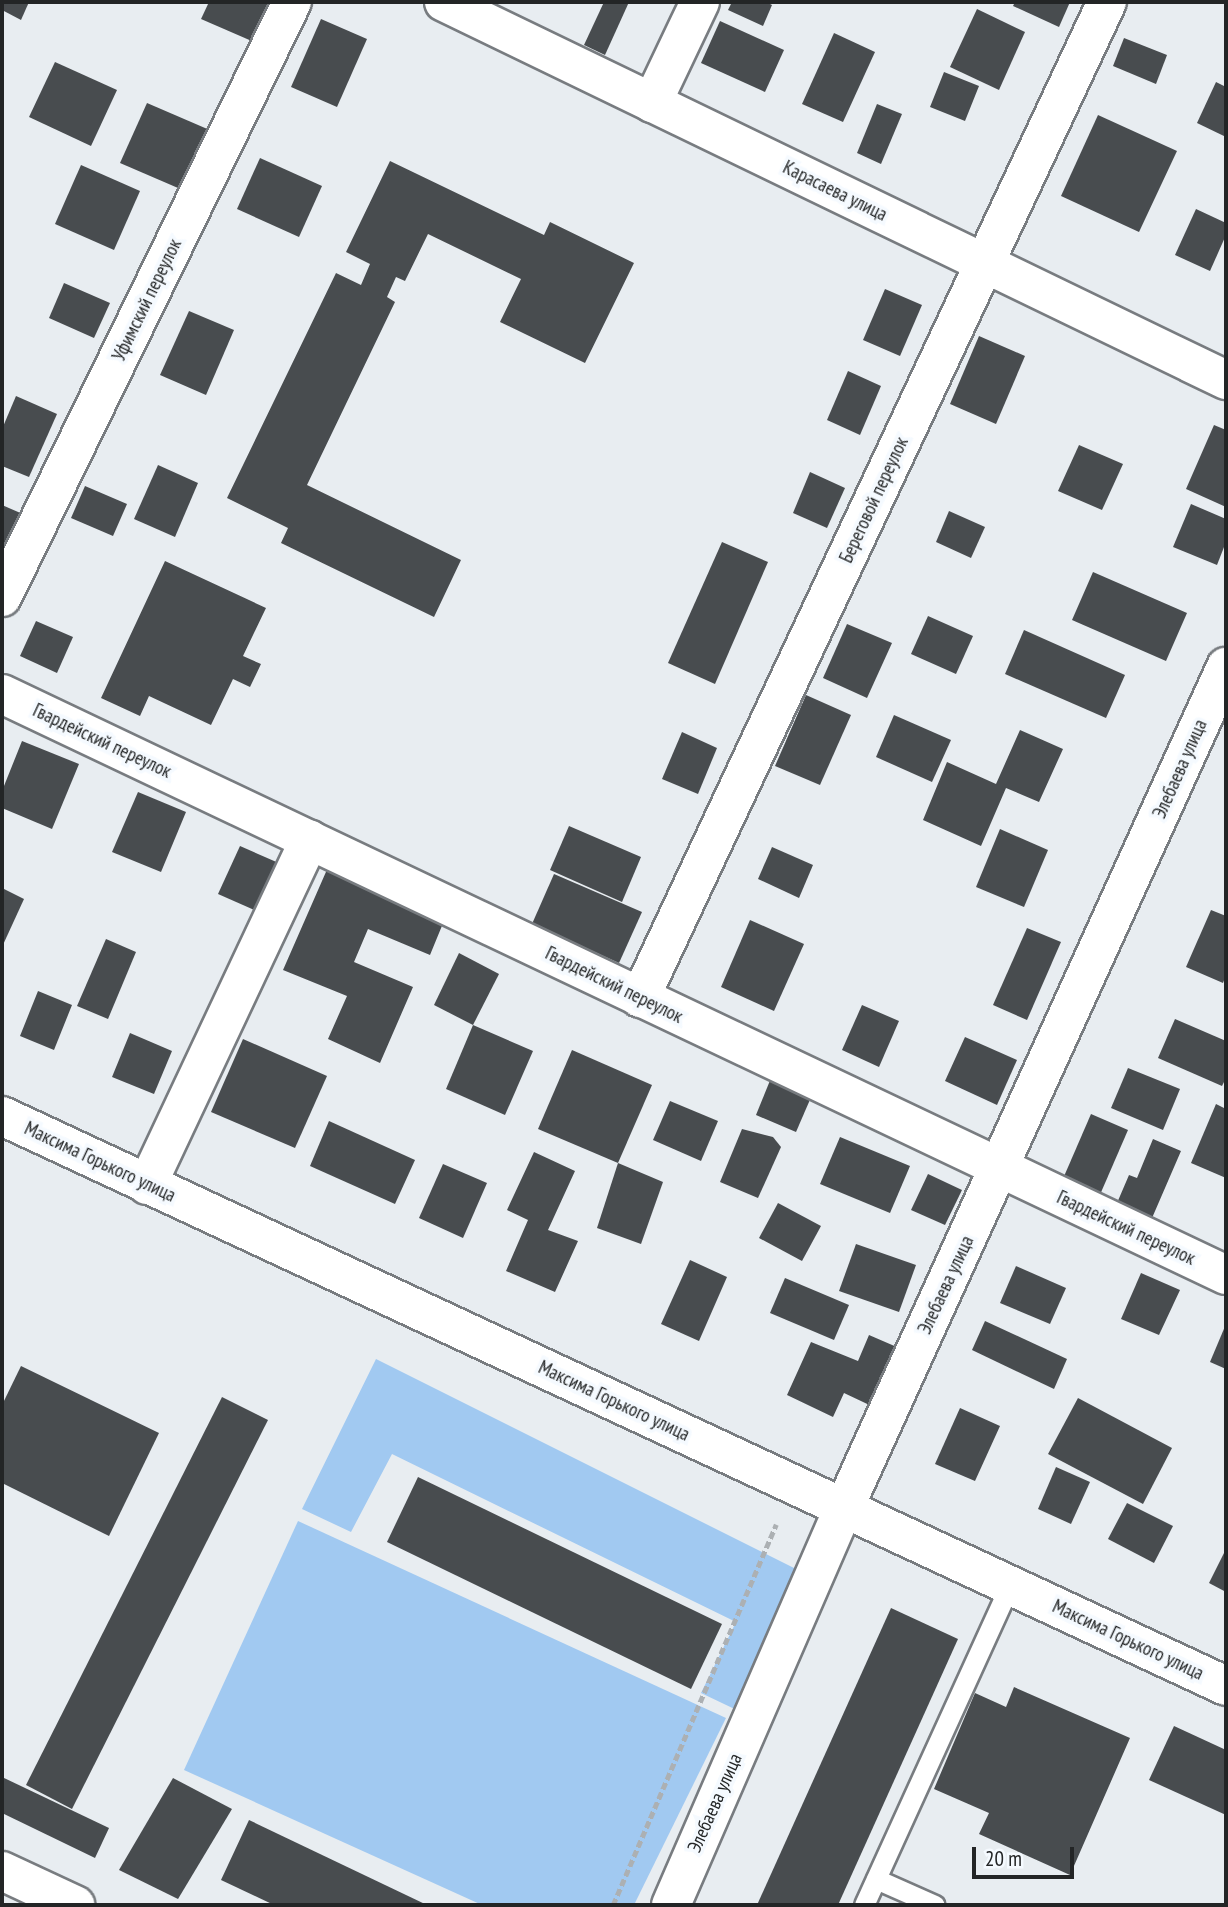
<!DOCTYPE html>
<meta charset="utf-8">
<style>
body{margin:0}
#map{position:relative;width:1228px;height:1907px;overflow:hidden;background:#e8edf1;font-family:"PT Sans Narrow",sans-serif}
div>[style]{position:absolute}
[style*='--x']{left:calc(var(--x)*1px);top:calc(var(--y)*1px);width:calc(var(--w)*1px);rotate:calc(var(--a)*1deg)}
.green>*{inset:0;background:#a1c9f1}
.building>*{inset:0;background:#484c4f}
.path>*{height:4.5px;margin-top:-2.25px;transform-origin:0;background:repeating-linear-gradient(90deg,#acb0b3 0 7px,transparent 0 10.5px)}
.roads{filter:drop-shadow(2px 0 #787c80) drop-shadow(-2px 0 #787c80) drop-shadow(0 2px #787c80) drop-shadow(0 -2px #787c80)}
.lane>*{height:19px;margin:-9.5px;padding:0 9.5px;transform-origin:9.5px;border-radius:9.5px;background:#fff}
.street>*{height:38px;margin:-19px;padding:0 19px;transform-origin:19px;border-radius:19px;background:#fff}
.secondary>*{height:38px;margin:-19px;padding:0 19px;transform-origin:19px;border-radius:19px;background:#fff}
.primary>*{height:38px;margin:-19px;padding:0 19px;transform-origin:19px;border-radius:19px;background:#fff}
span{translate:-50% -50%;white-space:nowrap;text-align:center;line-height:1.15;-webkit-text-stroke:7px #f5faff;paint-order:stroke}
.street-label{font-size:19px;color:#232526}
.frame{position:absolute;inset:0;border:4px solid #232526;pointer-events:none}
.scale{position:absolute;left:972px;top:1847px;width:102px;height:32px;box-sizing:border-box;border:4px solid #232526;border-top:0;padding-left:9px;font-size:21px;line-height:24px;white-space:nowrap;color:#232526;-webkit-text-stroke:5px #f5faff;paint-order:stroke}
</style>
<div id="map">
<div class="green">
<div style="clip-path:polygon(376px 1359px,804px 1573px,745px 1714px,701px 1693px,736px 1622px,392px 1454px,351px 1532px,302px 1509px)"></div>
<div style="clip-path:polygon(298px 1521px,726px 1718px,634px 1905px,482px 1905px,184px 1770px)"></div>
</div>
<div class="building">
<div style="clip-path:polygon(2px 2px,29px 2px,21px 20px,2px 10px)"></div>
<div style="clip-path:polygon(209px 2px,272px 2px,254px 42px,201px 19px)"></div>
<div style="clip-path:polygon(604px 2px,629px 2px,605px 55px,584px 45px)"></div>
<div style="clip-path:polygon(732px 2px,766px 2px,772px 5px,763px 26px,728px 10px)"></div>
<div style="clip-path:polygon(1015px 2px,1070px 2px,1059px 27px,1013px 6px)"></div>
<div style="clip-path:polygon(977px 9px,1025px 32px,999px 90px,950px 67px)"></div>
<div style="clip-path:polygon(321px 19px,367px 39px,337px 107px,291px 87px)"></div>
<div style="clip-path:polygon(720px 21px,784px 50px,765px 92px,701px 63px)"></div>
<div style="clip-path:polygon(834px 33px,875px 52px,843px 122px,802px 104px)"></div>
<div style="clip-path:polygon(1124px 38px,1167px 55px,1156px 84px,1113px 66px)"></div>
<div style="clip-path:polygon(55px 62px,117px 90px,91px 146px,29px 117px)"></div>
<div style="clip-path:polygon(944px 72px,979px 86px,965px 121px,930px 107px)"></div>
<div style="clip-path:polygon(1216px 82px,1226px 87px,1226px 137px,1197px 123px)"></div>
<div style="clip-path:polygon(147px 103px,212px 131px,185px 191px,120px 163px)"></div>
<div style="clip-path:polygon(877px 104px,902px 114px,881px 164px,857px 153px)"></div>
<div style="clip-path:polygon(1098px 115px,1177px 151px,1139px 232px,1061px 196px)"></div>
<div style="clip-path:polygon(260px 158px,322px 186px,299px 237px,237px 209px)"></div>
<div style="clip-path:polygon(390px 161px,544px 235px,550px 222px,634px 263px,585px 363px,500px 322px,521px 279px,428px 234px,405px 281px,396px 277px,387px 297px,395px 302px,307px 485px,461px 560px,434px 617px,281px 543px,288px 528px,227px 498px,336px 273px,361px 285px,370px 264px,346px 252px)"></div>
<div style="clip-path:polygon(81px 165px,140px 191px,114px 250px,55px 224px)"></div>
<div style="clip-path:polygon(1196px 209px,1226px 223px,1226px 235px,1210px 271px,1175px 255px)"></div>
<div style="clip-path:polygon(64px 283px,110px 303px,94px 338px,49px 318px)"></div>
<div style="clip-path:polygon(885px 289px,922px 305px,900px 356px,863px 340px)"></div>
<div style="clip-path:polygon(189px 311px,234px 330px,206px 395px,160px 375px)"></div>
<div style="clip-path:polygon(979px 336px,1025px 356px,996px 424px,950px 404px)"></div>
<div style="clip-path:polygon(848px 371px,881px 386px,860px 435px,827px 420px)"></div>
<div style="clip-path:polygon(16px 396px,57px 414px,29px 477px,2px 466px,2px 429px)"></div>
<div style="clip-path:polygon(1214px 425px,1226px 430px,1226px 507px,1186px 489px)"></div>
<div style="clip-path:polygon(1079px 445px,1123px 464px,1102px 510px,1058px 491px)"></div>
<div style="clip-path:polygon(158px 465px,198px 483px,175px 537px,134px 519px)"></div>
<div style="clip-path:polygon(810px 472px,845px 488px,827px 528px,793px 513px)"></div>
<div style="clip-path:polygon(85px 486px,127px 504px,113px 536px,71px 518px)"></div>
<div style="clip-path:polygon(1191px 504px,1226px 519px,1226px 542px,1217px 565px,1173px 547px)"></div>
<div style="clip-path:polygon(2px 505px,25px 515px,2px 569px)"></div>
<div style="clip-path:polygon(949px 511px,985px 527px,971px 558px,936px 542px)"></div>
<div style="clip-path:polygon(722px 542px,768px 562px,715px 684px,668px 663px)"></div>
<div style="clip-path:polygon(165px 561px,266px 608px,243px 656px,261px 664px,250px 687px,233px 679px,211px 725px,149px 696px,140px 716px,101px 698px)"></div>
<div style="clip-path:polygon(1093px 572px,1187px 613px,1166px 661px,1072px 620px)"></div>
<div style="clip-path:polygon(928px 616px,973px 636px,956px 674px,911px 654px)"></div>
<div style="clip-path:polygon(36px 621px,73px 637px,57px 673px,20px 656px)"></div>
<div style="clip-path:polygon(847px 624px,892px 643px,867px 698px,823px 678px)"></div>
<div style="clip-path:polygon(1024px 630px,1125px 675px,1106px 718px,1005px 674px)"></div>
<div style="clip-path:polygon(806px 695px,851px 715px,820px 785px,775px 766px)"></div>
<div style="clip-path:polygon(894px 715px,951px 740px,932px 782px,876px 757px)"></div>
<div style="clip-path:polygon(1020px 730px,1063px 749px,1039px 802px,1006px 788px,981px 846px,923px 820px,947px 762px,996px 784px)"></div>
<div style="clip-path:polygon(682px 732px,717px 748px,698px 794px,662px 779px)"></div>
<div style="clip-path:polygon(22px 741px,79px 764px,52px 829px,2px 808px,2px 791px)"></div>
<div style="clip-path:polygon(138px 792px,186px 812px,161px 872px,112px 852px)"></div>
<div style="clip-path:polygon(569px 826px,641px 857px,622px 902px,550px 870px)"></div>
<div style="clip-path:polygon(1000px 829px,1048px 850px,1024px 907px,976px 887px)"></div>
<div style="clip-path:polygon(240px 846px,281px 864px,259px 912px,218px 894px)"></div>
<div style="clip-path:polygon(772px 847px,813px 865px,799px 898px,758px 879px)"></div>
<div style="clip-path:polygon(329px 865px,446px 916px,430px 955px,368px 929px,354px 962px,413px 987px,380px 1063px,328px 1039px,347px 996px,283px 970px)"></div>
<div style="clip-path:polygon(554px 874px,642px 912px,619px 963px,532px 924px)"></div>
<div style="clip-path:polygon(2px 888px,24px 899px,2px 947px)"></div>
<div style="clip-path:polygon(1211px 910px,1226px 916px,1226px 975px,1223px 983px,1186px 967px)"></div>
<div style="clip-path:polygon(750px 920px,804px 944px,774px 1011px,721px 987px)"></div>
<div style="clip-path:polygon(1027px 928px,1061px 942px,1027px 1020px,993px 1005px)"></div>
<div style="clip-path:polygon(106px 939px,136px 952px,108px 1019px,77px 1006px)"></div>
<div style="clip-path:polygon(459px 953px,499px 974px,473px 1025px,434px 1005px)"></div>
<div style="clip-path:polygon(38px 991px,72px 1005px,54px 1050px,20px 1036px)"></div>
<div style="clip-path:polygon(862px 1005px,899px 1021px,879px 1067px,842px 1050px)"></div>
<div style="clip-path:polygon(1175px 1019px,1226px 1041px,1226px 1078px,1222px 1086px,1158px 1058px)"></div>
<div style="clip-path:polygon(473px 1025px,533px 1051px,505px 1115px,446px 1089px)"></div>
<div style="clip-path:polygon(130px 1033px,172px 1051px,154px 1094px,112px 1077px)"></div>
<div style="clip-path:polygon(965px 1037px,1017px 1060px,997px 1105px,945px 1081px)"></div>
<div style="clip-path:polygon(243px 1039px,327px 1076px,295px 1148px,211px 1112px)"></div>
<div style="clip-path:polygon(572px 1050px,652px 1085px,618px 1163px,538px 1129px)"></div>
<div style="clip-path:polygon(1128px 1068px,1180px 1089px,1163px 1130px,1111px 1108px)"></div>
<div style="clip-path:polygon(771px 1078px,812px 1095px,796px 1132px,756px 1115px)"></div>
<div style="clip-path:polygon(670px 1101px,718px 1121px,701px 1161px,653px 1140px)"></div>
<div style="clip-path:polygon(1216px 1104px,1226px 1109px,1226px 1178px,1191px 1163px)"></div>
<div style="clip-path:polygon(1091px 1114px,1128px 1130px,1099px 1197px,1062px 1181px)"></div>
<div style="clip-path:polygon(329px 1121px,415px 1160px,395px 1204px,310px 1166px)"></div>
<div style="clip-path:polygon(742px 1129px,773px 1137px,781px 1147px,758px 1198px,720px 1182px)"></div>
<div style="clip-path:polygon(840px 1137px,910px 1166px,890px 1213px,820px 1184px)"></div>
<div style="clip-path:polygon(1153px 1139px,1181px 1151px,1149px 1225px,1114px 1210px,1129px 1175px,1137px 1178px)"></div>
<div style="clip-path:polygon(534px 1152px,575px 1171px,548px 1230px,578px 1241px,555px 1292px,506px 1271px,528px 1220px,507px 1210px)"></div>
<div style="clip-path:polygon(618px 1163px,663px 1182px,641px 1244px,597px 1228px)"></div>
<div style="clip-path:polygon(443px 1164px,487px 1183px,463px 1238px,419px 1218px)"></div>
<div style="clip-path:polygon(928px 1174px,962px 1190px,945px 1225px,911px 1210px)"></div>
<div style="clip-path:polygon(778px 1203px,821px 1226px,802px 1261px,759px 1238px)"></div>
<div style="clip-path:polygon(856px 1244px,916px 1265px,899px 1312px,839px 1291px)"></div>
<div style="clip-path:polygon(690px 1260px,727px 1277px,699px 1341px,661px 1324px)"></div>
<div style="clip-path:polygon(1016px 1266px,1066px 1288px,1050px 1324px,1000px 1303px)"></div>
<div style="clip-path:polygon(1141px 1273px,1180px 1290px,1159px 1335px,1121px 1319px)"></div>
<div style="clip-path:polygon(785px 1278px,849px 1305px,834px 1340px,770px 1313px)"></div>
<div style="clip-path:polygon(985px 1321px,1067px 1359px,1054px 1389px,972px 1350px)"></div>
<div style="clip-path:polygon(1226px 1324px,1226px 1369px,1210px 1362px)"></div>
<div style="clip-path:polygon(869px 1335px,906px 1351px,880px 1410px,844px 1393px,833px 1417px,787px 1395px,811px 1342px,858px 1361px)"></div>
<div style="clip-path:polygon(21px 1366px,159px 1433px,109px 1536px,2px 1483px,2px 1405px)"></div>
<div style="clip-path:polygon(222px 1397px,268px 1420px,72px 1809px,26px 1785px)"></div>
<div style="clip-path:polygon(1078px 1398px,1172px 1448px,1143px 1504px,1048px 1454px)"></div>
<div style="clip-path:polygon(960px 1408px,1000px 1426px,975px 1481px,935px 1464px)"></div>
<div style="clip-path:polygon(1056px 1467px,1090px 1482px,1071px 1524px,1038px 1509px)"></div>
<div style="clip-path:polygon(418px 1477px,722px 1624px,691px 1689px,387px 1542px)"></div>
<div style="clip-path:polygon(1127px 1503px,1173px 1526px,1154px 1563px,1108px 1539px)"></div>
<div style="clip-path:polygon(1226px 1549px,1226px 1592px,1209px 1583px)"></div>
<div style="clip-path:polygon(891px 1608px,958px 1639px,838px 1905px,757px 1905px)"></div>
<div style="clip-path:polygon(1014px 1687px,1130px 1738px,1070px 1875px,979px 1834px,989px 1813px,934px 1789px,975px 1693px,1006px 1707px)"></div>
<div style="clip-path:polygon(1174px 1726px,1226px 1750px,1226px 1815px,1149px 1780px)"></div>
<div style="clip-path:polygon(2px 1777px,109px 1828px,95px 1858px,2px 1813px)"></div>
<div style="clip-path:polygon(173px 1778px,232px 1809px,178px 1899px,119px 1870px)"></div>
<div style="clip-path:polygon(249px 1820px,427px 1905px,274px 1905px,221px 1880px)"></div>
</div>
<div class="path">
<div style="--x:613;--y:1905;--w:414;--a:-66.8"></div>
</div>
<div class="roads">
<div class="lane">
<div style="--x:876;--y:1879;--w:64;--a:23.8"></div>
<div style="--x:864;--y:1905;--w:352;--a:-65.5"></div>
</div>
<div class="street">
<div style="--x:444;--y:2;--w:869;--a:25.8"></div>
<div style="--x:652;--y:103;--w:112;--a:-64.6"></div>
<div style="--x:2;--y:597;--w:662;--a:-64.02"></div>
<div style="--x:2;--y:694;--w:1355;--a:25.39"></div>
<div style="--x:640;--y:998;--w:1100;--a:-64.88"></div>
<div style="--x:147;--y:1185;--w:382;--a:-64.8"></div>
<div style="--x:2;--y:1871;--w:81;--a:25"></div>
</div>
<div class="secondary">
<div style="--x:671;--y:1905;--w:433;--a:-66.5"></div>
<div style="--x:844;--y:1508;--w:924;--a:-65.57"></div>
</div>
<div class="primary">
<div style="--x:2;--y:1116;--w:1350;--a:24.97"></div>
</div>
</div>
<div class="street-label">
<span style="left:835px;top:191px;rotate:26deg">Карасаева улица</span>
<span style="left:147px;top:300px;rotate:-64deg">Уфимский переулок</span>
<span style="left:874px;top:500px;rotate:-65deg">Береговой переулок</span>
<span style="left:102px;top:741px;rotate:25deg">Гвардейский переулок</span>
<span style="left:1180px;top:769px;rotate:-66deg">Элебаева улица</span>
<span style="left:614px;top:985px;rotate:26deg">Гвардейский переулок</span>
<span style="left:100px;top:1162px;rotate:25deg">Максима Горького улица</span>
<span style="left:1126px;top:1228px;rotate:25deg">Гвардейский переулок</span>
<span style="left:946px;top:1285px;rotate:-65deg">Элебаева улица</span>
<span style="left:614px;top:1401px;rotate:25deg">Максима Горького улица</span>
<span style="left:1128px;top:1640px;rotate:25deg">Максима Горького улица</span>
<span style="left:715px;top:1803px;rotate:-66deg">Элебаева улица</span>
</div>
<div class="frame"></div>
<div class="scale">20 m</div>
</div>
